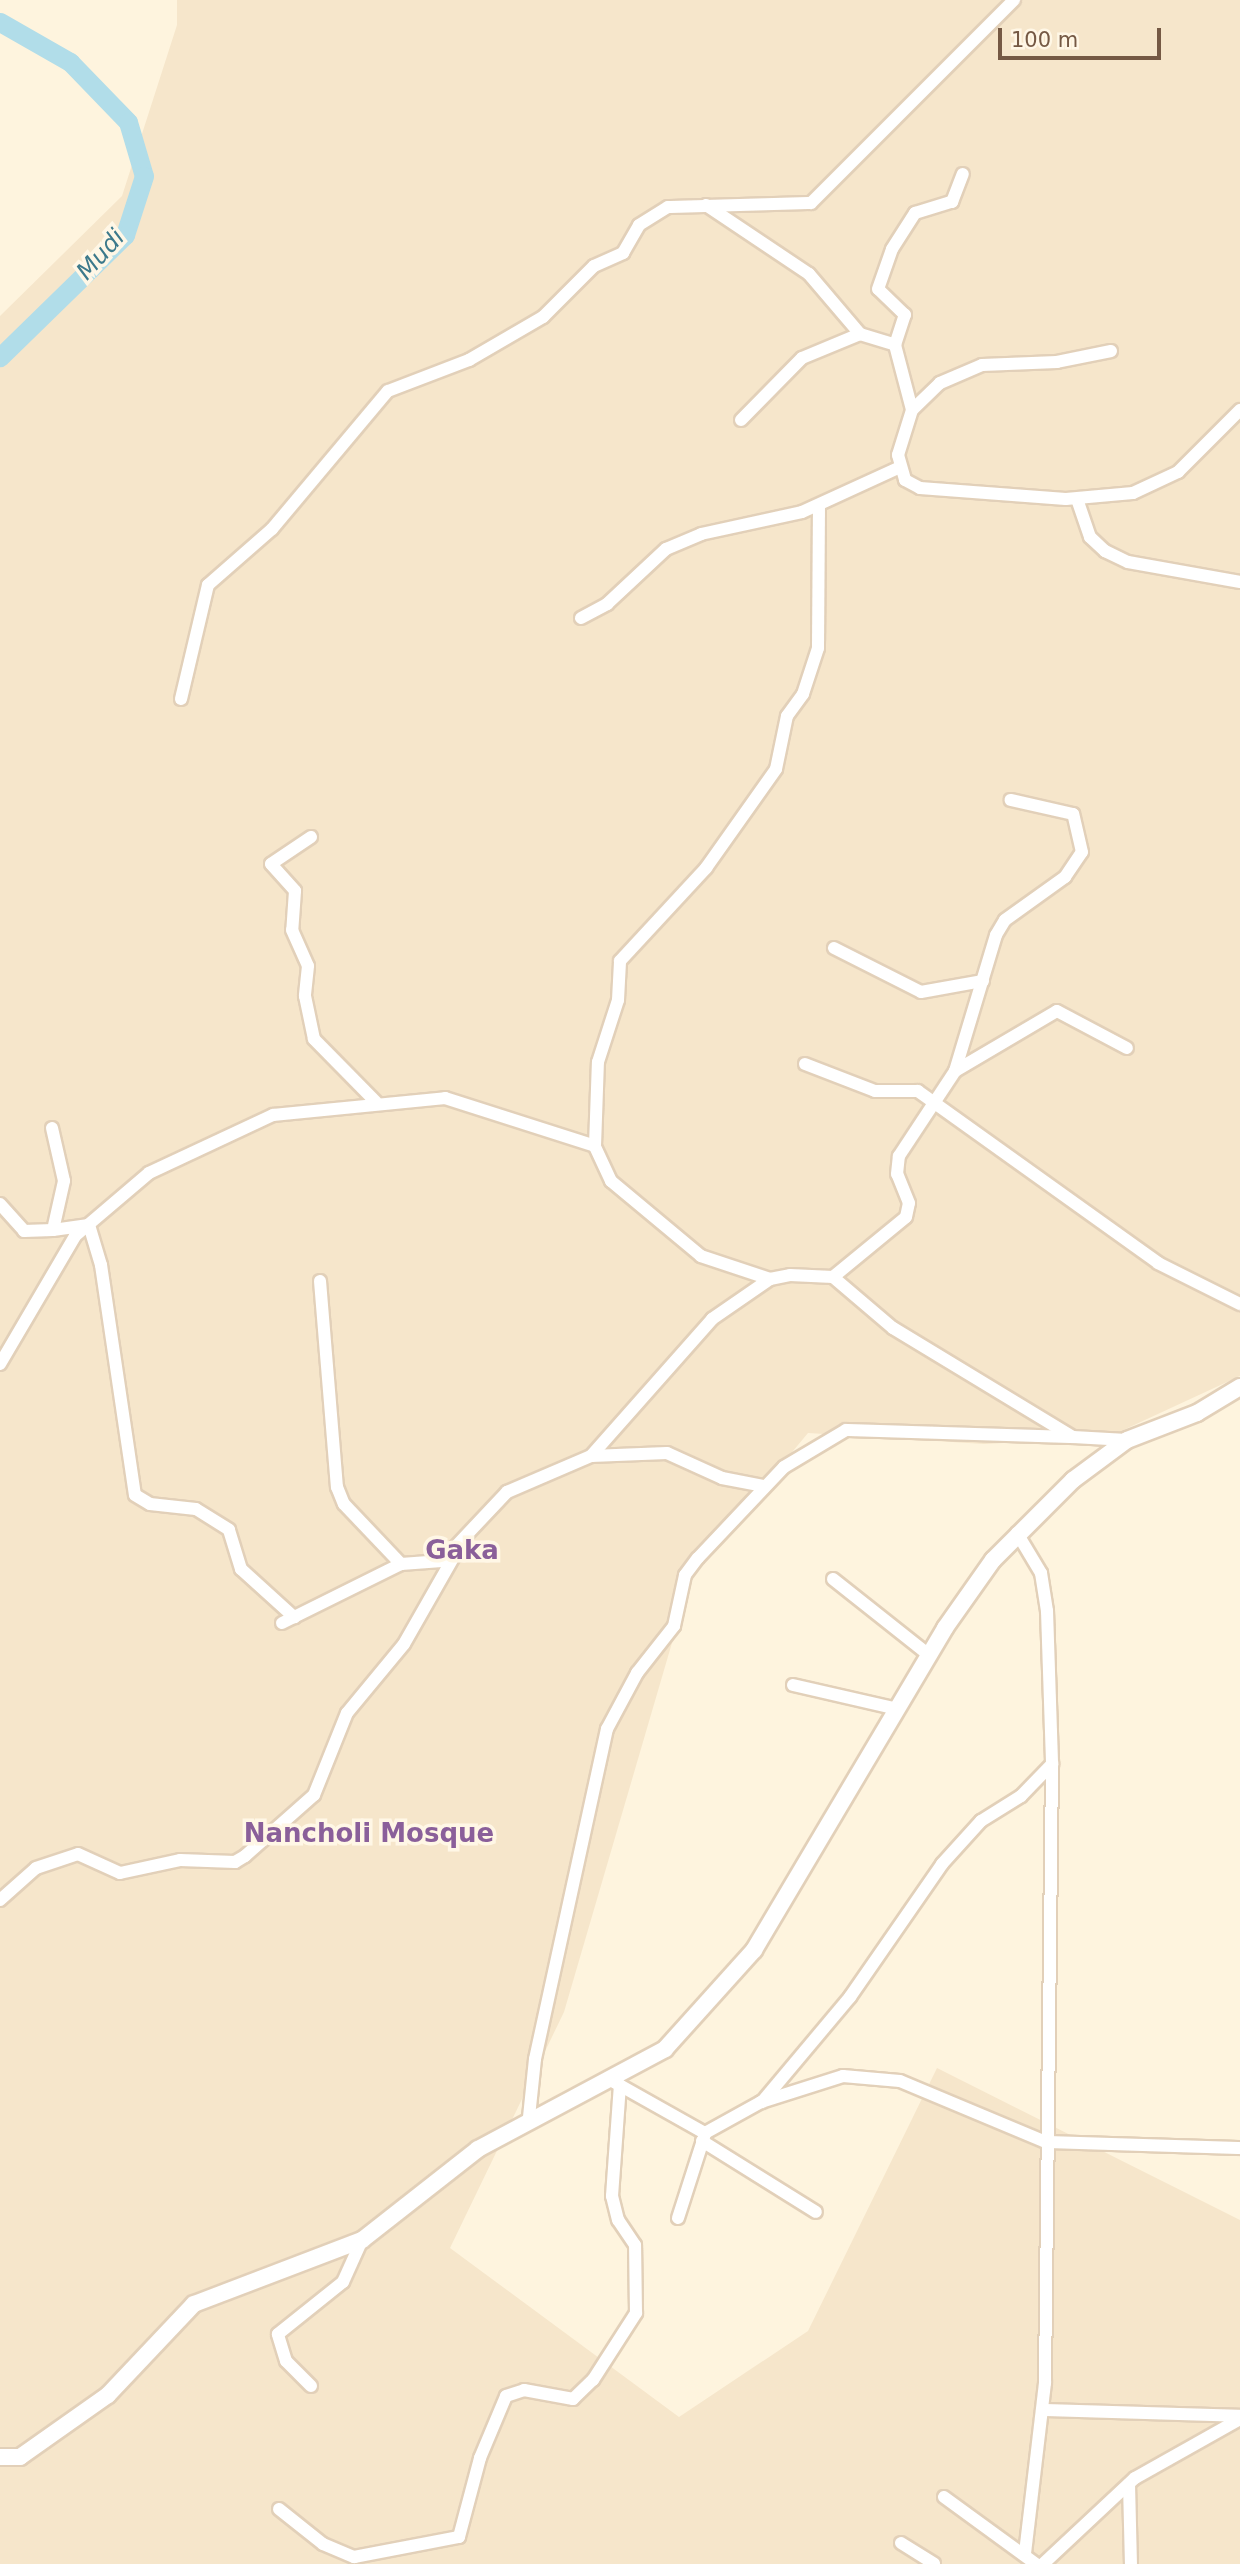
<!DOCTYPE html>
<style>
body{margin:0}
#map{position:relative;width:1240px;height:2564px;overflow:hidden;background:#fef4de;font-family:"DejaVu Sans",sans-serif}
div>[style]{position:absolute}
[style*='--x']{left:calc(var(--x)*1px);top:calc(var(--y)*1px);width:calc(var(--w)*1px);rotate:calc(var(--a)*1deg)}
.residential>*{inset:0;background:#f6e6cb}
.river>*{height:19px;margin:-9.5px;padding:0 9.5px;transform-origin:9.5px;border-radius:9.5px;background:#b1dde9}
.roads{filter:drop-shadow(2px 0 #e2d0b9) drop-shadow(-2px 0 #e2d0b9) drop-shadow(0 2px #e2d0b9) drop-shadow(0 -2px #e2d0b9)}
.minor>*{height:12px;margin:-6px;padding:0 6px;transform-origin:6px;border-radius:6px;background:#fff}
.tertiary>*{height:16px;margin:-8px;padding:0 8px;transform-origin:8px;border-radius:8px;background:#fff}
span{translate:-50% -50%;white-space:nowrap;text-align:center;line-height:1.15;-webkit-text-stroke:7px #fff7e6;paint-order:stroke}
.water-label{font-size:24px;color:#3c798b;font-style:italic}
.quarter-label{font-size:26px;color:#8a5f9a;font-weight:700}
.scale{position:absolute;left:998px;top:28px;width:163px;height:32px;box-sizing:border-box;border:4px solid #755944;border-top:0;padding-left:9px;font-size:21px;line-height:24px;white-space:nowrap;color:#755944;-webkit-text-stroke:5px #fff7e6;paint-order:stroke}
</style>
<div id="map">
<div class="residential">
<div style="clip-path:polygon(177px 0,1240px 0,1240px 1376px,1106px 1438px,984px 1444px,808px 1433px,693px 1571px,564px 2012px,450px 2248px,679px 2417px,808px 2331px,937px 2068px,1240px 2220px,1240px 2564px,0 2564px,0 316px,122px 196px,177px 25px)"></div>
</div>
<div class="river">
<div style="--x:0;--y:22;--w:81;--a:29.7"></div>
<div style="--x:70;--y:62;--w:83;--a:46"></div>
<div style="--x:128;--y:122;--w:56;--a:73.5"></div>
<div style="--x:144;--y:176;--w:62;--a:107.9"></div>
<div style="--x:125;--y:235;--w:175;--a:135.7"></div>
</div>
<div class="roads">
<div class="minor">
<div style="--x:706;--y:205;--w:124;--a:33.8"></div>
<div style="--x:809;--y:274;--w:79;--a:49.6"></div>
<div style="--x:895;--y:345;--w:32;--a:-72"></div>
<div style="--x:905;--y:315;--w:37;--a:-136"></div>
<div style="--x:878;--y:289;--w:42;--a:-70.7"></div>
<div style="--x:892;--y:249;--w:43;--a:-57.4"></div>
<div style="--x:915;--y:213;--w:39;--a:-17"></div>
<div style="--x:952;--y:202;--w:30;--a:-69"></div>
<div style="--x:1111;--y:351;--w:55;--a:168.5"></div>
<div style="--x:1057;--y:362;--w:75;--a:177.7"></div>
<div style="--x:982;--y:365;--w:46;--a:156.8"></div>
<div style="--x:940;--y:383;--w:39;--a:136"></div>
<div style="--x:912;--y:410;--w:47;--a:107.3"></div>
<div style="--x:898;--y:455;--w:26;--a:74"></div>
<div style="--x:905;--y:480;--w:17;--a:28"></div>
<div style="--x:920;--y:488;--w:146;--a:4.3"></div>
<div style="--x:1066;--y:499;--w:67;--a:-5.1"></div>
<div style="--x:1133;--y:493;--w:50;--a:-25"></div>
<div style="--x:1178;--y:472;--w:88;--a:-45"></div>
<div style="--x:741;--y:420;--w:87;--a:-45.5"></div>
<div style="--x:802;--y:358;--w:63;--a:-22.5"></div>
<div style="--x:860;--y:334;--w:37;--a:17"></div>
<div style="--x:895;--y:345;--w:67;--a:75.3"></div>
<div style="--x:1077;--y:499;--w:40;--a:71.1"></div>
<div style="--x:1090;--y:537;--w:21;--a:43"></div>
<div style="--x:1105;--y:551;--w:25;--a:26"></div>
<div style="--x:1128;--y:562;--w:114;--a:10.1"></div>
<div style="--x:581;--y:618;--w:30;--a:-28"></div>
<div style="--x:607;--y:604;--w:81;--a:-43"></div>
<div style="--x:666;--y:549;--w:38;--a:-23"></div>
<div style="--x:701;--y:534;--w:103;--a:-12.3"></div>
<div style="--x:802;--y:512;--w:106;--a:-24.6"></div>
<div style="--x:181;--y:699;--w:117;--a:-76.7"></div>
<div style="--x:208;--y:585;--w:85;--a:-41.2"></div>
<div style="--x:272;--y:529;--w:180;--a:-50"></div>
<div style="--x:388;--y:391;--w:87;--a:-20.9"></div>
<div style="--x:469;--y:360;--w:86;--a:-30.2"></div>
<div style="--x:543;--y:317;--w:72;--a:-45"></div>
<div style="--x:594;--y:266;--w:32;--a:-24"></div>
<div style="--x:623;--y:253;--w:32;--a:-60"></div>
<div style="--x:639;--y:225;--w:34;--a:-32"></div>
<div style="--x:668;--y:207;--w:143;--a:-1.6"></div>
<div style="--x:811;--y:203;--w:287;--a:-45"></div>
<div style="--x:311;--y:837;--w:48;--a:146"></div>
<div style="--x:271;--y:864;--w:36;--a:48"></div>
<div style="--x:295;--y:891;--w:39;--a:94"></div>
<div style="--x:292;--y:930;--w:39;--a:66"></div>
<div style="--x:308;--y:966;--w:30;--a:96"></div>
<div style="--x:305;--y:996;--w:44;--a:78.2"></div>
<div style="--x:314;--y:1039;--w:88;--a:45.5"></div>
<div style="--x:834;--y:948;--w:97;--a:26.8"></div>
<div style="--x:921;--y:992;--w:63;--a:-10.1"></div>
<div style="--x:805;--y:1064;--w:75;--a:21.1"></div>
<div style="--x:875;--y:1091;--w:43;--a:0"></div>
<div style="--x:918;--y:1091;--w:295;--a:35.6"></div>
<div style="--x:1158;--y:1263;--w:92;--a:26.6"></div>
<div style="--x:955;--y:1071;--w:142;--a:-73.2"></div>
<div style="--x:996;--y:935;--w:17;--a:-59"></div>
<div style="--x:1005;--y:920;--w:74;--a:-35.6"></div>
<div style="--x:1065;--y:877;--w:30;--a:-56"></div>
<div style="--x:1082;--y:852;--w:39;--a:-103"></div>
<div style="--x:1073;--y:814;--w:64;--a:-167.3"></div>
<div style="--x:52;--y:1128;--w:54;--a:77.2"></div>
<div style="--x:64;--y:1181;--w:50;--a:102.7"></div>
<div style="--x:53;--y:1230;--w:36;--a:-8"></div>
<div style="--x:89;--y:1225;--w:42;--a:73.3"></div>
<div style="--x:101;--y:1265;--w:232;--a:81.6"></div>
<div style="--x:135;--y:1495;--w:17;--a:31"></div>
<div style="--x:150;--y:1504;--w:46;--a:6.2"></div>
<div style="--x:196;--y:1509;--w:39;--a:32"></div>
<div style="--x:229;--y:1530;--w:41;--a:72.9"></div>
<div style="--x:241;--y:1569;--w:72;--a:42.2"></div>
<div style="--x:0;--y:1204;--w:36;--a:48"></div>
<div style="--x:24;--y:1231;--w:29;--a:-2"></div>
<div style="--x:833;--y:1277;--w:94;--a:-39.4"></div>
<div style="--x:906;--y:1217;--w:14;--a:-78"></div>
<div style="--x:909;--y:1203;--w:31;--a:-112"></div>
<div style="--x:897;--y:1174;--w:18;--a:-84"></div>
<div style="--x:899;--y:1156;--w:102;--a:-56.6"></div>
<div style="--x:955;--y:1071;--w:118;--a:-30.5"></div>
<div style="--x:1057;--y:1011;--w:79;--a:27.9"></div>
<div style="--x:770;--y:1279;--w:73;--a:-161.6"></div>
<div style="--x:701;--y:1256;--w:117;--a:-140.2"></div>
<div style="--x:611;--y:1181;--w:38;--a:-115"></div>
<div style="--x:595;--y:1146;--w:84;--a:-88"></div>
<div style="--x:598;--y:1062;--w:65;--a:-72.1"></div>
<div style="--x:618;--y:1000;--w:39;--a:-87"></div>
<div style="--x:620;--y:961;--w:127;--a:-47.2"></div>
<div style="--x:706;--y:868;--w:121;--a:-54.7"></div>
<div style="--x:776;--y:769;--w:54;--a:-78.3"></div>
<div style="--x:787;--y:716;--w:27;--a:-54"></div>
<div style="--x:803;--y:694;--w:48;--a:-71.9"></div>
<div style="--x:818;--y:648;--w:143;--a:-89.6"></div>
<div style="--x:320;--y:1281;--w:207;--a:85.3"></div>
<div style="--x:337;--y:1487;--w:18;--a:68"></div>
<div style="--x:344;--y:1504;--w:83;--a:46.5"></div>
<div style="--x:401;--y:1564;--w:41;--a:-4.2"></div>
<div style="--x:442;--y:1561;--w:95;--a:-46.7"></div>
<div style="--x:507;--y:1492;--w:91;--a:-23.2"></div>
<div style="--x:591;--y:1456;--w:183;--a:-48.5"></div>
<div style="--x:712;--y:1319;--w:70;--a:-34.6"></div>
<div style="--x:770;--y:1279;--w:20;--a:-11"></div>
<div style="--x:790;--y:1275;--w:43;--a:2.7"></div>
<div style="--x:833;--y:1277;--w:79;--a:40.4"></div>
<div style="--x:893;--y:1328;--w:210;--a:31.2"></div>
<div style="--x:1073;--y:1437;--w:54;--a:3.2"></div>
<div style="--x:0;--y:1364;--w:148;--a:-59.6"></div>
<div style="--x:75;--y:1236;--w:97;--a:-40.4"></div>
<div style="--x:149;--y:1173;--w:137;--a:-25.1"></div>
<div style="--x:273;--y:1115;--w:173;--a:-5.6"></div>
<div style="--x:445;--y:1098;--w:157;--a:17.7"></div>
<div style="--x:591;--y:1456;--w:76;--a:-2.3"></div>
<div style="--x:667;--y:1453;--w:60;--a:24.4"></div>
<div style="--x:722;--y:1478;--w:43;--a:10.8"></div>
<div style="--x:1017;--y:1533;--w:47;--a:59"></div>
<div style="--x:1041;--y:1573;--w:38;--a:81"></div>
<div style="--x:1047;--y:1611;--w:153;--a:88.1"></div>
<div style="--x:1052;--y:1764;--w:619;--a:90.65"></div>
<div style="--x:1045;--y:2383;--w:171;--a:96.7"></div>
<div style="--x:833;--y:1579;--w:122;--a:38.4"></div>
<div style="--x:282;--y:1623;--w:133;--a:-26.4"></div>
<div style="--x:793;--y:1685;--w:108;--a:12.9"></div>
<div style="--x:0;--y:1900;--w:48;--a:-41.6"></div>
<div style="--x:36;--y:1868;--w:44;--a:-18.4"></div>
<div style="--x:78;--y:1854;--w:46;--a:24.3"></div>
<div style="--x:120;--y:1873;--w:61;--a:-12.2"></div>
<div style="--x:180;--y:1860;--w:55;--a:2.1"></div>
<div style="--x:235;--y:1862;--w:12;--a:-31"></div>
<div style="--x:245;--y:1856;--w:92;--a:-41.5"></div>
<div style="--x:314;--y:1795;--w:88;--a:-68.1"></div>
<div style="--x:347;--y:1713;--w:89;--a:-50.4"></div>
<div style="--x:404;--y:1644;--w:105;--a:-60.3"></div>
<div style="--x:614;--y:2082;--w:104;--a:29.3"></div>
<div style="--x:705;--y:2133;--w:64;--a:-29"></div>
<div style="--x:761;--y:2102;--w:86;--a:-17.6"></div>
<div style="--x:843;--y:2076;--w:57;--a:5"></div>
<div style="--x:900;--y:2081;--w:158;--a:22.7"></div>
<div style="--x:1046;--y:2142;--w:194;--a:1.8"></div>
<div style="--x:762;--y:2102;--w:137;--a:-50"></div>
<div style="--x:850;--y:1997;--w:162;--a:-55.3"></div>
<div style="--x:942;--y:1864;--w:58;--a:-47.8"></div>
<div style="--x:981;--y:1821;--w:47;--a:-32"></div>
<div style="--x:1021;--y:1796;--w:45;--a:-45.9"></div>
<div style="--x:529;--y:2117;--w:58;--a:-84.1"></div>
<div style="--x:535;--y:2059;--w:338;--a:-77.7"></div>
<div style="--x:607;--y:1729;--w:64;--a:-61.8"></div>
<div style="--x:637;--y:1673;--w:60;--a:-51.8"></div>
<div style="--x:674;--y:1626;--w:52;--a:-77.8"></div>
<div style="--x:685;--y:1575;--w:21;--a:-53"></div>
<div style="--x:698;--y:1558;--w:125;--a:-46.6"></div>
<div style="--x:784;--y:1467;--w:72;--a:-30.8"></div>
<div style="--x:846;--y:1430;--w:226;--a:1.8"></div>
<div style="--x:702;--y:2141;--w:134;--a:31.9"></div>
<div style="--x:678;--y:2218;--w:88;--a:-72.2"></div>
<div style="--x:311;--y:2386;--w:35;--a:-135"></div>
<div style="--x:286;--y:2361;--w:28;--a:-107"></div>
<div style="--x:278;--y:2334;--w:83;--a:-38.7"></div>
<div style="--x:343;--y:2282;--w:46;--a:-65.7"></div>
<div style="--x:1043;--y:2410;--w:197;--a:1.7"></div>
<div style="--x:1129;--y:2484;--w:80;--a:88.6"></div>
<div style="--x:944;--y:2497;--w:114;--a:36.1"></div>
<div style="--x:279;--y:2509;--w:56;--a:38.5"></div>
<div style="--x:323;--y:2544;--w:34;--a:23"></div>
<div style="--x:354;--y:2557;--w:107;--a:-10.8"></div>
<div style="--x:459;--y:2537;--w:82;--a:-75.1"></div>
<div style="--x:480;--y:2458;--w:67;--a:-67.2"></div>
<div style="--x:506;--y:2396;--w:19;--a:-18"></div>
<div style="--x:524;--y:2390;--w:50;--a:10.4"></div>
<div style="--x:573;--y:2399;--w:28;--a:-44"></div>
<div style="--x:593;--y:2380;--w:80;--a:-57.3"></div>
<div style="--x:636;--y:2313;--w:68;--a:-90.8"></div>
<div style="--x:635;--y:2245;--w:30;--a:-124"></div>
<div style="--x:618;--y:2220;--w:25;--a:-104"></div>
<div style="--x:612;--y:2196;--w:111;--a:-85.9"></div>
<div style="--x:901;--y:2543;--w:39;--a:32"></div>
<div style="--x:1043;--y:2564;--w:126;--a:-43.1"></div>
<div style="--x:1135;--y:2478;--w:120;--a:-29.3"></div>
</div>
<div class="tertiary">
<div style="--x:0;--y:2457;--w:20;--a:0"></div>
<div style="--x:20;--y:2457;--w:108;--a:-35.2"></div>
<div style="--x:108;--y:2395;--w:125;--a:-46.6"></div>
<div style="--x:194;--y:2304;--w:180;--a:-20.9"></div>
<div style="--x:362;--y:2240;--w:147;--a:-38.1"></div>
<div style="--x:478;--y:2149;--w:212;--a:-28.1"></div>
<div style="--x:665;--y:2049;--w:133;--a:-48"></div>
<div style="--x:754;--y:1950;--w:374;--a:-59.3"></div>
<div style="--x:945;--y:1628;--w:83;--a:-54.8"></div>
<div style="--x:993;--y:1560;--w:113;--a:-45"></div>
<div style="--x:1073;--y:1480;--w:67;--a:-36.5"></div>
<div style="--x:1127;--y:1440;--w:75;--a:-21.1"></div>
<div style="--x:1197;--y:1413;--w:50;--a:-31.2"></div>
</div>
</div>
<div class="water-label">
<span style="left:101px;top:255px;rotate:-48deg">Mudi</span>
</div>
<div class="quarter-label">
<span style="left:462px;top:1551px">Gaka</span>
<span style="left:369px;top:1834px">Nancholi Mosque</span>
</div>
<div class="scale">100 m</div>
</div>
